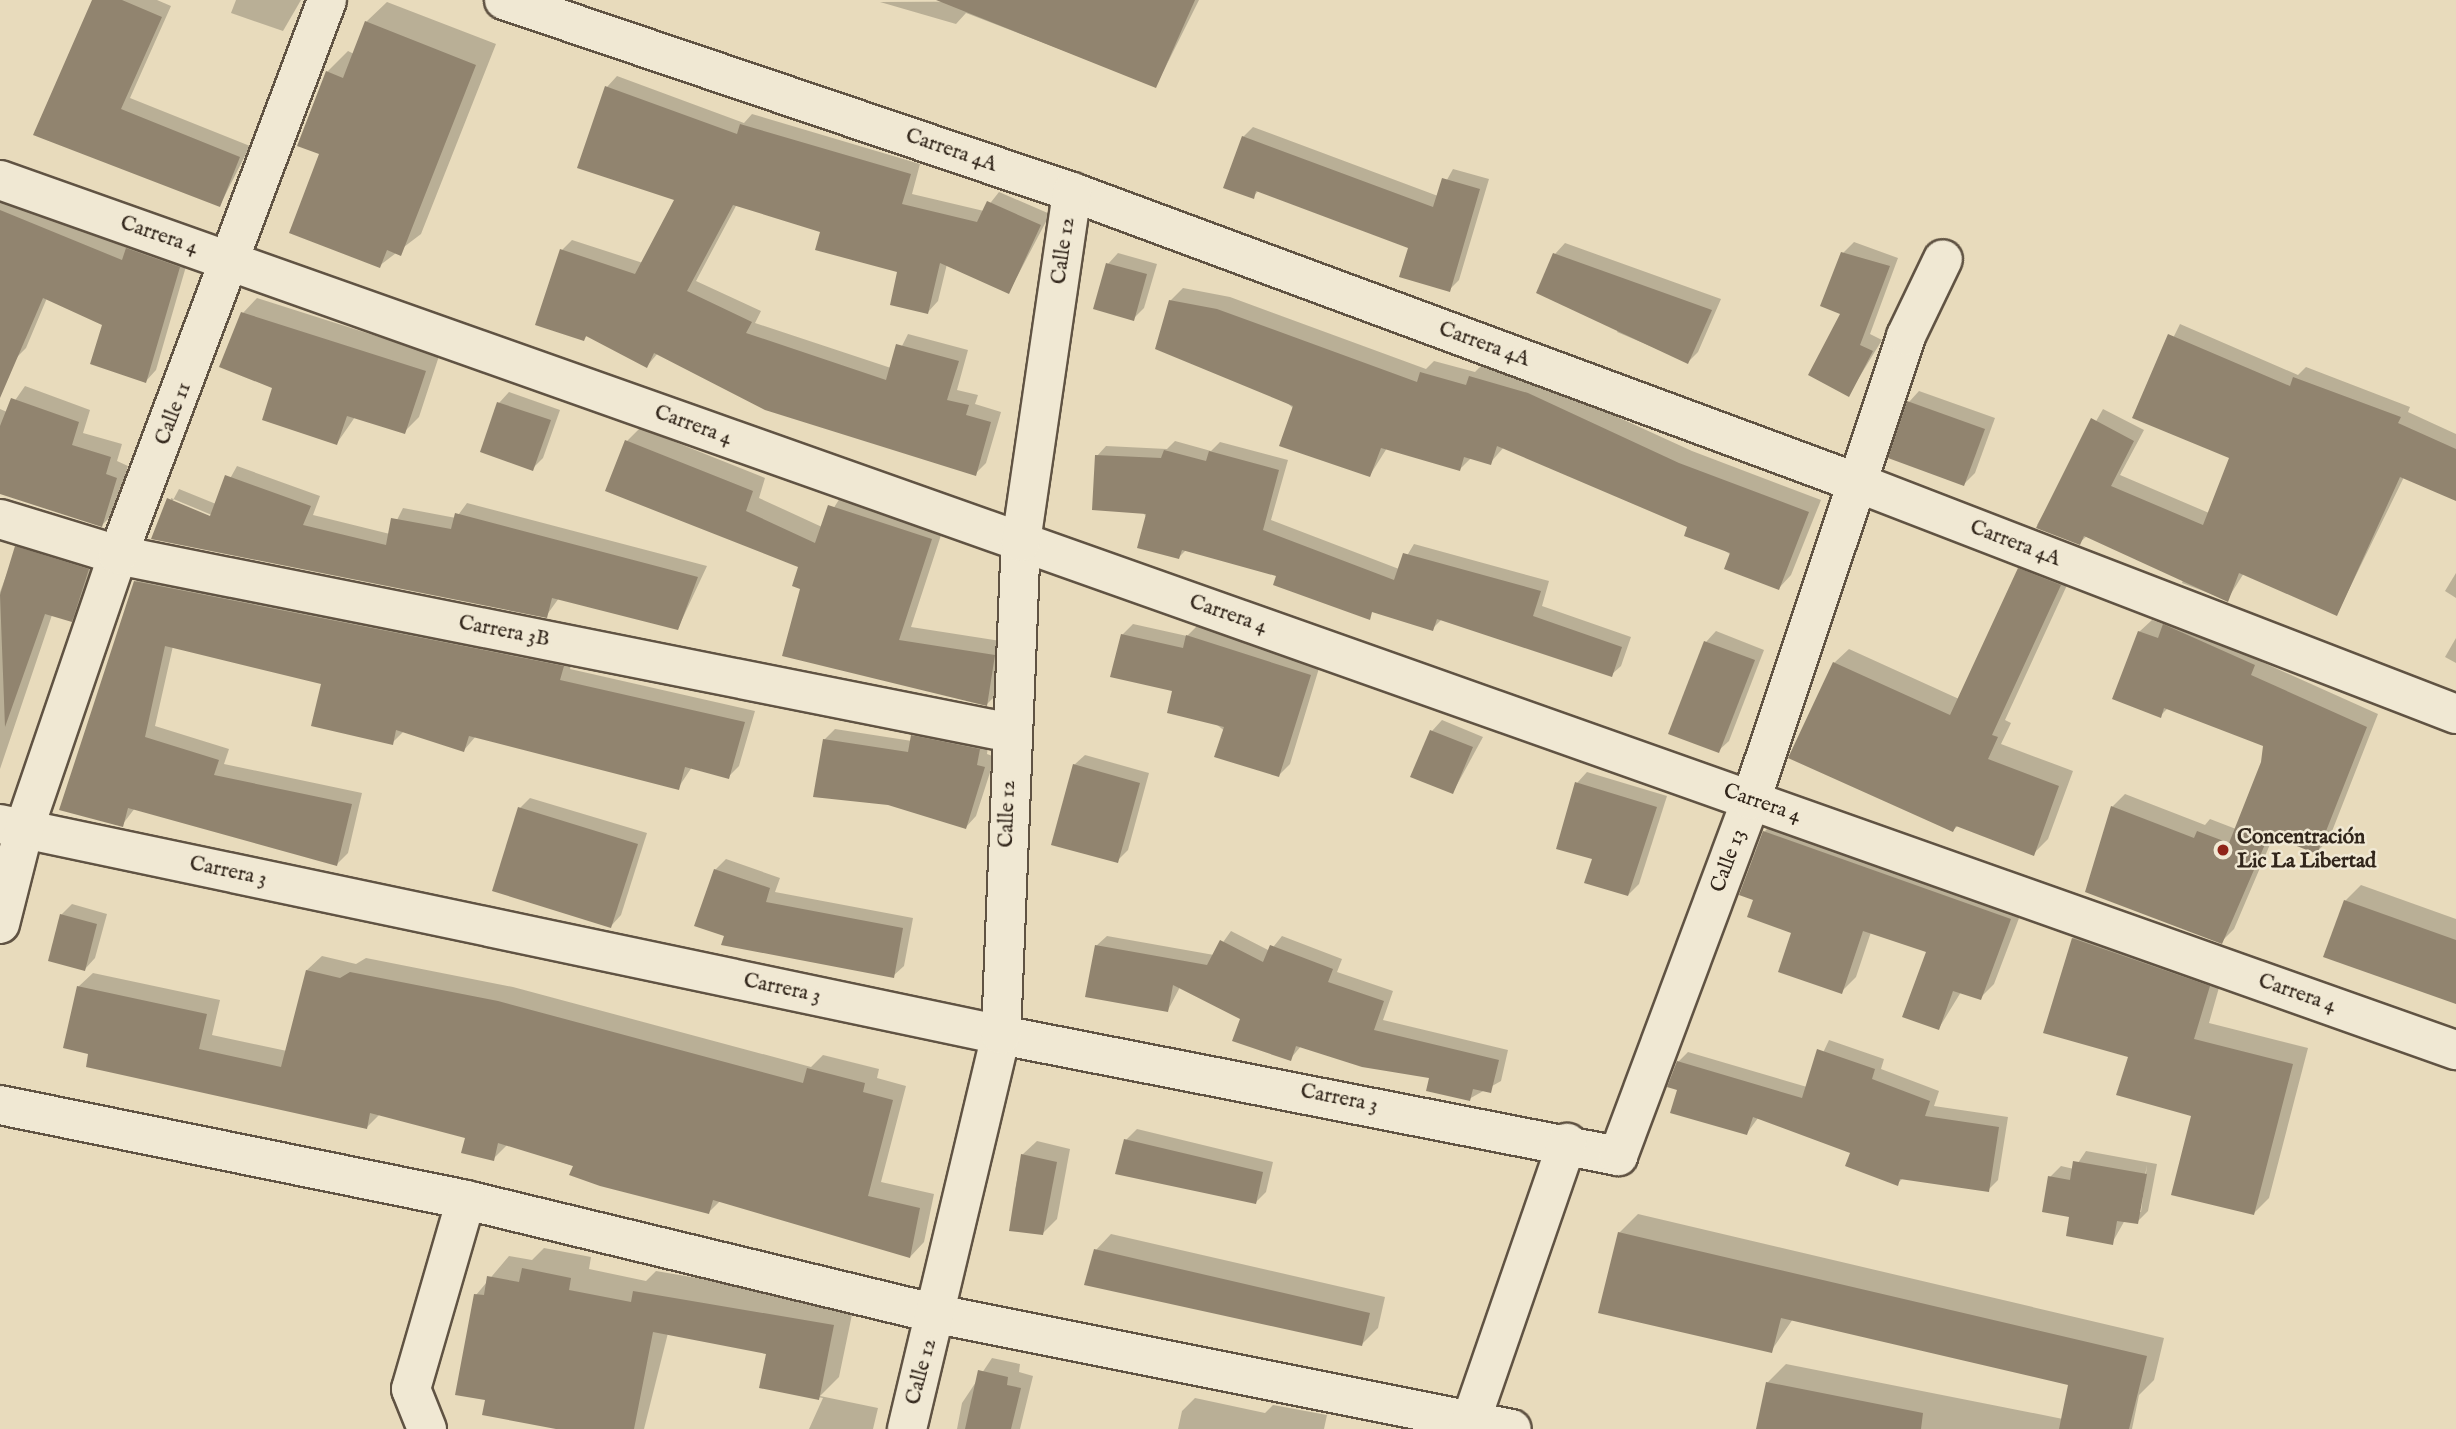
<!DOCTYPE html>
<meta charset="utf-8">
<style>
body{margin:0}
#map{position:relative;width:2456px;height:1429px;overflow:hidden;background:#e8dbbc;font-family:"IM FELL English",serif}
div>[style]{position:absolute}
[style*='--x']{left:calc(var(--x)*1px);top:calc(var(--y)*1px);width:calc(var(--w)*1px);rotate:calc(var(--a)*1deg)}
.shadow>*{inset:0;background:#0003}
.building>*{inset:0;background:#91846f}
.roads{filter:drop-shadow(2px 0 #605343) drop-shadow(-2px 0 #605343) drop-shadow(0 2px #605343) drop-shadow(0 -2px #605343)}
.minor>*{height:38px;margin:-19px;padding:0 19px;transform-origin:19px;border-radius:19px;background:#f0e8d3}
.dots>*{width:19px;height:19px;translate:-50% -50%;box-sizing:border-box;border:4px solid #f0e8d3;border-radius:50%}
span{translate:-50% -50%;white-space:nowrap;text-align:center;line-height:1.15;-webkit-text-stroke:5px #f0e8d3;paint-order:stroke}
.street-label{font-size:21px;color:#32261b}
.poi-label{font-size:21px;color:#32261b;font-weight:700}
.left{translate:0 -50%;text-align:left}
</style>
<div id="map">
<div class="shadow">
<div style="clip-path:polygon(93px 0,157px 0,171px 6px,130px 98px,250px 146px,220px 205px,36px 134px)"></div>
<div style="clip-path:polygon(236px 0,301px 0,283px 31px,231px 13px)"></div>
<div style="clip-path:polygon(1199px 0,1156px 86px,966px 13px,956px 24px,880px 2px)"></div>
<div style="clip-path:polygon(387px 2px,496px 44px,421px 234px,379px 266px,322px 153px,327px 72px,348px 51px,354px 54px,366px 22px)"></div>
<div style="clip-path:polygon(617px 76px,744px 123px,752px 114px,920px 164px,912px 194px,984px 211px,999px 192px,1050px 214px,1009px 292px,947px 264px,938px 301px,928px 312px,899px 271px,822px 231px,737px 204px,696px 281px,761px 311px,755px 323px,891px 368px,908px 334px,968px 350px,957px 390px,978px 395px,975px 404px,1001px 412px,986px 463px,975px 474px,658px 353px,647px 366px,588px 335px,583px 339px,562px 250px,572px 240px,643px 263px,676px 199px,607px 87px)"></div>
<div style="clip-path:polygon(1253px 127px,1438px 196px,1453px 169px,1489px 179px,1459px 280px,1449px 290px,1410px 247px,1259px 190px,1253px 197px,1243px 137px)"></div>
<div style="clip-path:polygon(0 199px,128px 248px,138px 238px,189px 256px,156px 370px,146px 381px,104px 324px,47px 298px,26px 348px,15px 359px,0 352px)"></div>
<div style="clip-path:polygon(1854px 242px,1898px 258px,1870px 334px,1882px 340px,1849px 394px,1843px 253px)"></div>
<div style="clip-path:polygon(1565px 243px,1721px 299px,1698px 352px,1688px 362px,1617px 332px,1620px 326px,1555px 254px)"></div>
<div style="clip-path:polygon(1118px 253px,1157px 264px,1144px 308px,1133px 319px,1108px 264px)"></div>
<div style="clip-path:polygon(1183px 288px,1230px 297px,1426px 369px,1434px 361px,1475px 372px,1483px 364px,1541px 382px,1692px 451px,1821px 500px,1791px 575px,1779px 588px,1689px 526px,1504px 447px,1490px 463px,1471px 458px,1460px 469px,1387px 448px,1370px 475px,1170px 301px)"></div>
<div style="clip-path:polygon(257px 298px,439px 356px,419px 417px,404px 432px,355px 417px,337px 443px,274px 387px,243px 313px)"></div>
<div style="clip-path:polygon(2180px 324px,2298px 375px,2306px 367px,2410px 407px,2408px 412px,2456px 434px,2456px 499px,2404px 477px,2337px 614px,2244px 573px,2227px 600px,2182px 583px,2185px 575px,2087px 536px,2079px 543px,2037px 525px,2103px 409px,2144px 430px,2120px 475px,2209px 513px,2231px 457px,2134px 417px)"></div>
<div style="clip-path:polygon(25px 386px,90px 410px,83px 433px,122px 444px,117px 461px,128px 466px,114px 513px,102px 525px,0 491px,0 409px,7px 412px)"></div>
<div style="clip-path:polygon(1919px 391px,1995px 418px,1975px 473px,1964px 484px,1909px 402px)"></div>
<div style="clip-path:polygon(509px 392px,560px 410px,543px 458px,532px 469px,499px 403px)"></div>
<div style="clip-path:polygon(640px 428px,765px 478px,759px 498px,822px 527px,843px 493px,944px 526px,911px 627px,1007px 642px,1000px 691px,987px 704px,802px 588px,800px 566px,627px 441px)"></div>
<div style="clip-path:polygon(1175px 441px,1211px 451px,1220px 442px,1288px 460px,1271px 520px,1399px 569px,1414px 544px,1549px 581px,1542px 606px,1631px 637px,1621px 666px,1611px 675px,1442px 619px,1432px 629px,1279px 574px,1186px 550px,1179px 557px,1097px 456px,1106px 446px,1167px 449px)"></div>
<div style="clip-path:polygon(evenodd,237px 466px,320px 496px,313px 515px,390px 534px,403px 508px,456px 518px,467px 503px,707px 566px,678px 628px,559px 598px,546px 616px,153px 538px,179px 489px,216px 504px,237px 466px,171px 498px,219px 518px,218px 521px,171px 502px,171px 498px)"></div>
<div style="clip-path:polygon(30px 534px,101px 556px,85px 607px,71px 620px,52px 615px,0 769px,0 592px,17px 547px)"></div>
<div style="clip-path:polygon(2034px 554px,2074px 570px,2005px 720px,2011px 723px,2001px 744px,2073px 771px,2048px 839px,2033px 854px,1959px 825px,1953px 830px,1834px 663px,1849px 649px,1959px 699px,2019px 569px)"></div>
<div style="clip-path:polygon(147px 570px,574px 655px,570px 669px,755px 711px,739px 766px,728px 777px,692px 767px,678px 788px,476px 736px,464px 750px,404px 731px,392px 743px,323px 683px,173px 646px,155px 726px,229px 749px,224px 764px,362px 793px,348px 853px,337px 864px,135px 808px,122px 825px,136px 582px)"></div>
<div style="clip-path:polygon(2456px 573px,2456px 598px,2445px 591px)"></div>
<div style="clip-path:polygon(2177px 613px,2266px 652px,2262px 662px,2378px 714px,2329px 839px,2317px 852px,2274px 835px,2234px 929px,2221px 942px,2112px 807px,2125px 794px,2205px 825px,2210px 819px,2236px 829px,2263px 762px,2265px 745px,2168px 708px,2160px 716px,2139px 632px,2152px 620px,2166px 625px)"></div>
<div style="clip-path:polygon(1133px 624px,1187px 636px,1198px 625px,1320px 665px,1290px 764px,1279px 775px,1174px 690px,1122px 635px)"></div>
<div style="clip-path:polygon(1716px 631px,1764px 650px,1729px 741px,1718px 751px,1706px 642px)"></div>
<div style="clip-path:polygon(2456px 638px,2456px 663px,2445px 657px)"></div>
<div style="clip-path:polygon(1442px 720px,1483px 737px,1453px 792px,1432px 731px)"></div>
<div style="clip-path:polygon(923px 726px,989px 739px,987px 754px,995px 757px,976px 816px,966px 827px,824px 740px,835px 729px,912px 741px)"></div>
<div style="clip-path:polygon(1085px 755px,1149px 773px,1128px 850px,1117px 861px,1074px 765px)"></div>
<div style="clip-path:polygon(1587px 772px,1667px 796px,1639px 884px,1628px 895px,1577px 783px)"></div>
<div style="clip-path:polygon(530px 798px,647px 833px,621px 915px,611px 926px,520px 808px)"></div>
<div style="clip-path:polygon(1779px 817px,2024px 905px,1994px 984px,1980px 998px,1961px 992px,1939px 1028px,1928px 951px,1871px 932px,1856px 977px,1841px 992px,1794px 932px,1755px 899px,1764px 832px)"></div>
<div style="clip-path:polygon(726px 859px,780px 878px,775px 892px,913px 918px,904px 966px,893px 976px,726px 935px,715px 870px)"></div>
<div style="clip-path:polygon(2361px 885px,2456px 919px,2456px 1004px,2345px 901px)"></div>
<div style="clip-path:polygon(72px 904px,107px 914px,95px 958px,85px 969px,61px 915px)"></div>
<div style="clip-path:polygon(2089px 923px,2224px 970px,2209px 1023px,2308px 1048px,2269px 1198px,2253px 1214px,2193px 1115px,2130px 1056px,2073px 938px)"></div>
<div style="clip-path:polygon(1231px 931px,1270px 951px,1282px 936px,1342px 959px,1337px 972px,1393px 991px,1383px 1020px,1508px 1050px,1501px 1081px,1469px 1099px,1431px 1077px,1302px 1045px,1290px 1059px,1242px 1018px,1180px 987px,1168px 1010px,1096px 946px,1107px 936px,1214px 955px)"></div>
<div style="clip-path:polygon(322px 956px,356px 964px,366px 958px,513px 987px,811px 1067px,823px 1055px,879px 1069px,877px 1078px,906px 1086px,881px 1182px,934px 1194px,924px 1242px,910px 1257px,720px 1201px,709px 1212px,508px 1144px,493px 1159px,467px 1137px,380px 1114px,367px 1127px,90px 1053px,78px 987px,93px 973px,220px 1000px,212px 1035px,287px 1051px,307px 970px)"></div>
<div style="clip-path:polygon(1829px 1040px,1884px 1059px,1881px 1069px,1939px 1091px,1934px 1106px,2008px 1117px,1998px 1180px,1988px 1190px,1904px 1177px,1897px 1184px,1852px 1152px,1758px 1118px,1747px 1133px,1679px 1089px,1678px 1062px,1688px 1052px,1807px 1087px)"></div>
<div style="clip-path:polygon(1137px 1129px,1273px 1162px,1266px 1192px,1256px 1202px,1126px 1140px)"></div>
<div style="clip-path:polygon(1037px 1141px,1070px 1149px,1057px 1219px,1043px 1233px,1015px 1190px,1022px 1155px)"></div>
<div style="clip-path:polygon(evenodd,2086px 1151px,2157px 1164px,2148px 1211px,2137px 1222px,2125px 1220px,2112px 1243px,2050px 1177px,2061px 1166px,2074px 1169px,2086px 1151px,2147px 1165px,2141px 1212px,2138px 1212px,2147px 1165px)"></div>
<div style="clip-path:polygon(1638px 1214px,2164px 1338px,2154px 1380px,2139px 1395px,2132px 1429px,1758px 1429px,1767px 1383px,1786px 1364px,2063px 1419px,2070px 1383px,1793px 1319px,1771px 1351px,1619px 1233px)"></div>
<div style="clip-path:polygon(1111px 1234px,1385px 1297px,1378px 1328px,1362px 1344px,1096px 1250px)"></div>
<div style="clip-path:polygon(544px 1248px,591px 1257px,589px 1269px,646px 1281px,656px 1271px,854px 1305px,839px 1377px,820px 1396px,878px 1408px,873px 1429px,809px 1429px,823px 1398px,761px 1386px,768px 1352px,668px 1333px,644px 1429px,561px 1429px,487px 1399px,476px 1295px,509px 1256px,532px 1260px)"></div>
<div style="clip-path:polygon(992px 1358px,1020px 1364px,1019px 1372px,1033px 1376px,1020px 1429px,957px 1429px,962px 1403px)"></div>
<div style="clip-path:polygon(1195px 1398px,1265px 1413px,1273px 1405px,1327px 1415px,1324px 1429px,1178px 1429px,1182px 1411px)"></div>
</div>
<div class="building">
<div style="clip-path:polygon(92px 0,122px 0,162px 17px,121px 109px,240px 157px,220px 207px,33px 135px)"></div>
<div style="clip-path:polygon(936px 0,1195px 0,1156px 88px)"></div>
<div style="clip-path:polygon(365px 21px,476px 65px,401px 256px,387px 250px,380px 268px,289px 233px,319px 154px,297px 146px,326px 71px,343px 78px)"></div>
<div style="clip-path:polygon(605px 86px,737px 134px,740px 124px,911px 174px,902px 204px,977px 222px,987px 201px,1041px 225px,1009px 294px,940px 263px,928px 314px,890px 305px,897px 272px,815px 250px,820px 232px,733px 205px,687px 291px,752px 322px,746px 333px,886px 380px,896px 344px,959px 361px,947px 400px,969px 405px,966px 415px,991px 422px,976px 476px,765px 410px,654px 353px,647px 368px,586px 336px,584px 341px,535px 325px,560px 249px,635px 274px,674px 200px,577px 168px)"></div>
<div style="clip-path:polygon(1242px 136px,1433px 207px,1442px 178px,1480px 189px,1450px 292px,1399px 277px,1408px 248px,1256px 191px,1254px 199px,1223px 188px)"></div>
<div style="clip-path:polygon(0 210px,122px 260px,126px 248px,180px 267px,146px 383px,90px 364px,102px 325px,43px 298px,0 398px)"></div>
<div style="clip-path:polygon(1841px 252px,1890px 266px,1860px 345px,1873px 351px,1849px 397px,1808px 375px,1840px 314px,1820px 306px)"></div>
<div style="clip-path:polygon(1553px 253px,1712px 310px,1688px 364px,1536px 293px)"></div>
<div style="clip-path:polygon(1106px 263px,1147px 274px,1134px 321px,1093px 309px)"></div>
<div style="clip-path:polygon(1169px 300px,1217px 309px,1417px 382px,1420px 372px,1466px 385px,1469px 376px,1528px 393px,1679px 463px,1809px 512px,1779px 590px,1724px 569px,1730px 553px,1684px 536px,1687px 527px,1497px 446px,1491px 465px,1464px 457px,1460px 471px,1381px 448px,1370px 477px,1279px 446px,1293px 406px,1155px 349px)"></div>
<div style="clip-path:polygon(241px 312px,426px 371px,405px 434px,347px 416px,337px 445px,262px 420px,272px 388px,219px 367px)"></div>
<div style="clip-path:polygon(2168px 334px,2290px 386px,2293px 377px,2401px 417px,2398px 423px,2456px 449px,2456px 501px,2400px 477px,2337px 616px,2239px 573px,2228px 602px,2084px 536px,2080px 545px,2036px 528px,2091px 418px,2134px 441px,2111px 486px,2203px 525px,2229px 458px,2132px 418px)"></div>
<div style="clip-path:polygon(11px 398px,79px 422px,72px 445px,111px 457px,106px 474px,117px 478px,102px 527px,0 494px,0 426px)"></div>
<div style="clip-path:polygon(1907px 401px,1985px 429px,1964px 486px,1888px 458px)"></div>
<div style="clip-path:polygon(497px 402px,551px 420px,533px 471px,480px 452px)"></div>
<div style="clip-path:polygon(625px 440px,753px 491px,746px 511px,815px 543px,828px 505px,932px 539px,899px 640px,995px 655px,987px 706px,782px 656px,800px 589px,792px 586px,798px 567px,605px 491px)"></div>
<div style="clip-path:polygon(1164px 450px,1206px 461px,1209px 451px,1279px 470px,1263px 530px,1394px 580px,1403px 553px,1541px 591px,1533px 616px,1622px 647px,1612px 677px,1437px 619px,1433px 631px,1372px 612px,1370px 620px,1273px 585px,1276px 576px,1182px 550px,1179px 559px,1137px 548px,1146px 514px,1092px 510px,1095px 455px,1161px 458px)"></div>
<div style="clip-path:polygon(225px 475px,311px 506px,303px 525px,386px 545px,391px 518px,451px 529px,455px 513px,698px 577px,678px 630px,552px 598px,547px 618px,151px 539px,167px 498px,210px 516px)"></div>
<div style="clip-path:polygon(15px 546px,89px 569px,72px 622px,45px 614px,5px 727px,0 595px)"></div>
<div style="clip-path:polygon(2018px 568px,2061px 585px,1992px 735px,1998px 737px,1988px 759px,2059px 786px,2034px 856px,1956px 826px,1953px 832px,1788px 758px,1833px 662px,1950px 715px)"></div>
<div style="clip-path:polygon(134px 581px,564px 666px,560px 680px,745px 722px,729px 779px,685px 767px,679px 790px,469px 736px,464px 752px,396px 730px,393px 745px,311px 726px,321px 684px,165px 646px,145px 737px,219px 760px,214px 775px,352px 804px,337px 866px,128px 808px,123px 827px,59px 810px)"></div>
<div style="clip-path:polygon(2163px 624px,2255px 665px,2251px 675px,2367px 727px,2317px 854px,2269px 835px,2222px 944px,2085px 892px,2111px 806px,2194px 838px,2197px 831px,2229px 843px,2261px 762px,2263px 746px,2164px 708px,2161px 718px,2112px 699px,2138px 631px,2158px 638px)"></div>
<div style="clip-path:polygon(1121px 634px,1183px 648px,1186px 635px,1311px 675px,1279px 777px,1214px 757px,1224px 727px,1167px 713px,1172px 691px,1110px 677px)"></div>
<div style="clip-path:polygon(1704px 641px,1755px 660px,1719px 753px,1668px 734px)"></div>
<div style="clip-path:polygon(1430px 730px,1473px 747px,1453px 794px,1410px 777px)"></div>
<div style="clip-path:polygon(911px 735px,980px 749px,977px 765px,985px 767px,966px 829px,888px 805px,813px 797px,823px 739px,908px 752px)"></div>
<div style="clip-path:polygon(1073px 764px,1140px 783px,1118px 863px,1051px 845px)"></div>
<div style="clip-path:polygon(1575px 782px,1657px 807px,1628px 896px,1584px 883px,1592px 859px,1556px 849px)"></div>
<div style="clip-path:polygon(518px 807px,638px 844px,611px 928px,492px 891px)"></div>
<div style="clip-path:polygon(1763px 831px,2011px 919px,1981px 1000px,1953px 991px,1939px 1030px,1902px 1017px,1926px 952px,1863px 931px,1842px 994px,1778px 972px,1791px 933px,1747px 917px,1753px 900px,1739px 895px)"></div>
<div style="clip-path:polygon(714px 869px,770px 888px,766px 902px,903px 928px,894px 978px,721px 945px,724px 936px,694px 926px)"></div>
<div style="clip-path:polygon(2344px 900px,2456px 940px,2456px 1004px,2323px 957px)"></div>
<div style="clip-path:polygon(60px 914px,97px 924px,85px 971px,48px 961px)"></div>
<div style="clip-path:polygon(2072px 938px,2210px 986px,2194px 1039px,2293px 1064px,2254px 1215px,2171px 1195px,2191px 1116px,2116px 1095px,2128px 1057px,2043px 1033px)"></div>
<div style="clip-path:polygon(1220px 940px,1263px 962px,1270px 945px,1333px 969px,1328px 982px,1384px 1001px,1374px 1030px,1499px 1060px,1491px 1093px,1473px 1089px,1470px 1101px,1426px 1091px,1429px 1078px,1362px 1067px,1296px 1046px,1291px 1061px,1232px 1041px,1240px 1019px,1173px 985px,1168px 1012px,1085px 997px,1095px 945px,1207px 965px)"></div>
<div style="clip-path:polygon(306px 970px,340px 978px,350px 972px,498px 1001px,803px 1083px,807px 1068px,865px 1083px,863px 1092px,893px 1100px,868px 1196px,920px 1208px,910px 1258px,713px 1200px,709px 1214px,600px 1186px,569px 1175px,573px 1166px,498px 1143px,494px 1161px,461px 1153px,465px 1138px,370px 1113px,367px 1129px,86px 1067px,88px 1054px,63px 1048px,77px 986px,207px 1014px,199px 1049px,281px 1067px)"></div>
<div style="clip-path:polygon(1817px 1049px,1875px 1069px,1872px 1079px,1930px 1101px,1925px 1116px,1999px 1127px,1989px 1192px,1900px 1179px,1898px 1186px,1845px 1166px,1850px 1153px,1753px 1117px,1747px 1135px,1670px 1113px,1677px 1090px,1667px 1087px,1677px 1061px,1802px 1098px)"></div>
<div style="clip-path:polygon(1124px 1139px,1263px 1172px,1256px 1204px,1115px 1174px)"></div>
<div style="clip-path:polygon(1021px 1154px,1057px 1162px,1043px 1235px,1009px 1231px)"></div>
<div style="clip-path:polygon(2073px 1161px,2147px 1174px,2138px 1224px,2117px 1221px,2113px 1245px,2066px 1236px,2069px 1217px,2042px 1212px,2048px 1176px,2070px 1180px)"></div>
<div style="clip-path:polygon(1618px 1232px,2147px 1356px,2129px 1429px,2059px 1429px,2068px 1385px,1781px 1318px,1772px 1353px,1598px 1313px)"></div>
<div style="clip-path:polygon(1094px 1249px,1370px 1313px,1362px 1346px,1084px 1285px)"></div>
<div style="clip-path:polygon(522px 1268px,571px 1278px,569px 1290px,631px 1302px,633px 1291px,834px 1325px,819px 1400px,759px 1388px,766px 1354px,653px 1332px,634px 1429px,556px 1429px,482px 1415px,485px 1400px,455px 1395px,474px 1294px,484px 1295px,487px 1276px,519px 1282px)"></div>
<div style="clip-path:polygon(978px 1370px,1008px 1377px,1007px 1385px,1021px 1388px,1011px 1429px,965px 1429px)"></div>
<div style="clip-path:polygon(1766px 1382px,1923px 1413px,1921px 1429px,1756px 1429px)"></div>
</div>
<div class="roads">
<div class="minor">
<div style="--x:504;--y:0;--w:600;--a:18.68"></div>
<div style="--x:1072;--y:192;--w:838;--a:20.32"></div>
<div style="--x:1858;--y:483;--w:641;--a:21.12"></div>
<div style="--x:0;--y:180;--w:2606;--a:19.51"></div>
<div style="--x:0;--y:519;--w:123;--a:17"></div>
<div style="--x:118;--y:555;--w:911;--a:11.27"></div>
<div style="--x:0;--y:824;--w:1023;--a:11.9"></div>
<div style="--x:1001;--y:1035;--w:629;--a:11.1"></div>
<div style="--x:1618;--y:1156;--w:380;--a:-69.5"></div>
<div style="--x:1751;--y:800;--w:489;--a:-71.5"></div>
<div style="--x:1906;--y:336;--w:85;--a:-64.3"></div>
<div style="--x:0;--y:924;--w:98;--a:-75.8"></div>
<div style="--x:24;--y:829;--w:290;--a:-71.1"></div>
<div style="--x:118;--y:555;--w:593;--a:-69.36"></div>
<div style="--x:0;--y:1105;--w:476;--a:11.5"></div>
<div style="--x:466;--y:1200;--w:485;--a:13.6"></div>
<div style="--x:937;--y:1314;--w:586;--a:11.31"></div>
<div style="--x:427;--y:1429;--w:43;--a:-111.8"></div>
<div style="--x:411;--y:1389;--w:197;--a:-73.8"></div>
<div style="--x:907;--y:1429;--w:405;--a:-76.6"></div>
<div style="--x:1001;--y:1035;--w:493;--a:-87.7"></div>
<div style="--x:1021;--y:542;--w:354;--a:-81.7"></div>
<div style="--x:1468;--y:1429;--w:303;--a:-70.9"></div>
</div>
</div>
<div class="dots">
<div style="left:2223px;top:850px;background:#8f2418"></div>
</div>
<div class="street-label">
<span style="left:951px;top:151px;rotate:19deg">Carrera 4A</span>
<span style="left:159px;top:236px;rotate:19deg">Carrera 4</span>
<span style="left:1064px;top:251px;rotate:-82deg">Calle 12</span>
<span style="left:1484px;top:345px;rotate:20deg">Carrera 4A</span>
<span style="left:174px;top:414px;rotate:-69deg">Calle 11</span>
<span style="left:693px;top:426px;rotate:20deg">Carrera 4</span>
<span style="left:2015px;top:544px;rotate:21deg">Carrera 4A</span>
<span style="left:1228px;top:615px;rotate:19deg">Carrera 4</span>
<span style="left:504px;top:632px;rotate:11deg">Carrera 3B</span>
<span style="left:1762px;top:804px;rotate:19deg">Carrera 4</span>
<span style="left:1008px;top:814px;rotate:-88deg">Calle 12</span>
<span style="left:1729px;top:861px;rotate:-70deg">Calle 13</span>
<span style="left:228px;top:872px;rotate:12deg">Carrera 3</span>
<span style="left:782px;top:989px;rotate:12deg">Carrera 3</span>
<span style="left:2297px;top:994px;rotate:19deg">Carrera 4</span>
<span style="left:1339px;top:1099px;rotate:11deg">Carrera 3</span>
<span style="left:922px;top:1372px;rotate:-75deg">Calle 12</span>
</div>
<div class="poi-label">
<span class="left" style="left:2237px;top:850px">Concentración<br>Lic La Libertad</span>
</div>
</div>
